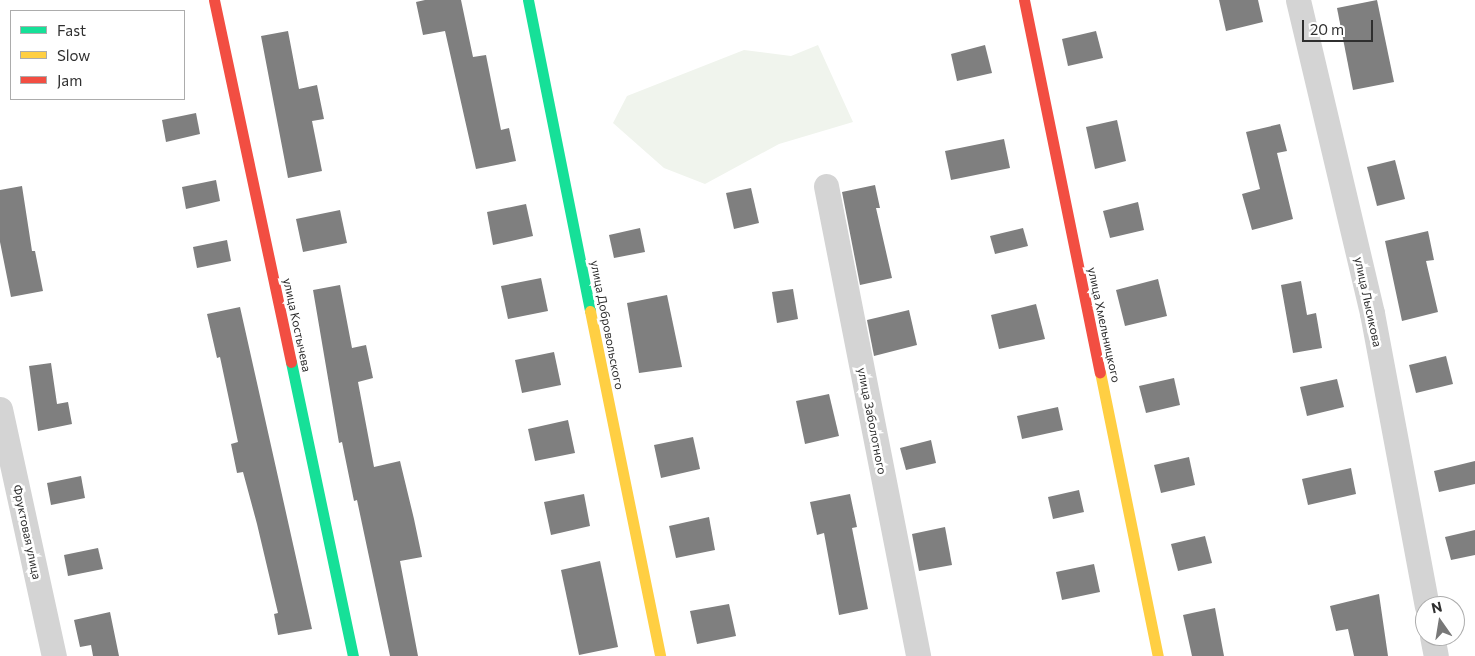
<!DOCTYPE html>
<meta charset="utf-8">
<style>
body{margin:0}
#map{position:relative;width:1475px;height:656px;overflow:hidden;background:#fff;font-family:Commissioner,sans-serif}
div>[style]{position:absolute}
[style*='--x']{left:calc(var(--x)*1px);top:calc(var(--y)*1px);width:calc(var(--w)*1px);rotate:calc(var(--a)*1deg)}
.green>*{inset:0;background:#f0f4ed}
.building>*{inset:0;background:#7f7f7f}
.street>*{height:25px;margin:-12.5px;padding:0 12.5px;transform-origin:12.5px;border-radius:12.5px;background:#d4d4d4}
.fast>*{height:11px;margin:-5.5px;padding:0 5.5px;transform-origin:5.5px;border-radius:5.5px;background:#16e098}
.slow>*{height:11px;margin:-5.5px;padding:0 5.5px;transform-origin:5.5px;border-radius:5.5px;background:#ffcf43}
.jam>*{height:11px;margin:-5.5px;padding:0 5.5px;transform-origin:5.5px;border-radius:5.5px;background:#f24e42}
span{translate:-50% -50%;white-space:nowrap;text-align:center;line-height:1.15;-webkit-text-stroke:5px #fff;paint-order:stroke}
.street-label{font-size:12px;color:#2f2f2f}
.legend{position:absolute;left:10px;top:10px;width:175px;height:90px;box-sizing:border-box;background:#fff;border:1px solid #acacac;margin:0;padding:6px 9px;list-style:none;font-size:15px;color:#2f2f2f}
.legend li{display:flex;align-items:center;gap:10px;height:25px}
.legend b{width:25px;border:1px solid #acacac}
.north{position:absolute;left:1415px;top:596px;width:50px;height:50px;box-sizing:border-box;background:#fff;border:1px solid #acacac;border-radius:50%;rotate:347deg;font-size:14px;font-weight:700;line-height:20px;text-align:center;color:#2f2f2f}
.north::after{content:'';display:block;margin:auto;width:18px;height:22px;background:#787878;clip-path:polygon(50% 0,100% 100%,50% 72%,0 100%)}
.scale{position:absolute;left:1302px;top:20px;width:71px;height:22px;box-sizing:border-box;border:2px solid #2f2f2f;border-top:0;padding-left:6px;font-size:15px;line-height:18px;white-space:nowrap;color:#2f2f2f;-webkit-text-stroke:4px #fff;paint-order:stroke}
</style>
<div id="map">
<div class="green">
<div style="clip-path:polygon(818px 45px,853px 122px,779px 144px,705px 184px,664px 168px,613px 123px,627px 96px,744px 50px,791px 56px)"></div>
</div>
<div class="building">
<div style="clip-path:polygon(425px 0,461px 0,473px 57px,486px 55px,501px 130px,509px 128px,516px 161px,476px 169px,445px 31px,423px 35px,416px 2px)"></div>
<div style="clip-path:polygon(1219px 0,1258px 0,1263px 22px,1226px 31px)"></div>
<div style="clip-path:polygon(1377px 0,1394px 82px,1353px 90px,1337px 8px)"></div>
<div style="clip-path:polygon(288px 31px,299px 89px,317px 85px,324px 119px,312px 121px,322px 171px,288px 178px,261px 36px)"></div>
<div style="clip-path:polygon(1096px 31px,1103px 58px,1068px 66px,1062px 39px)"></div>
<div style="clip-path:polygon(985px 45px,992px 73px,957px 81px,951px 54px)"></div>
<div style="clip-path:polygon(196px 113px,200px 134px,166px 142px,162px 120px)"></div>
<div style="clip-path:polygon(1117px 120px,1126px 161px,1095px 169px,1086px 127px)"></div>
<div style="clip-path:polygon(1280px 124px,1287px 151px,1277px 153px,1293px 219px,1252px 230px,1242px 194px,1260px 189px,1246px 132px)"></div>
<div style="clip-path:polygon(1004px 139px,1010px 168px,951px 180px,945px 151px)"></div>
<div style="clip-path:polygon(1395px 160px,1405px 199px,1377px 206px,1367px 167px)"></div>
<div style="clip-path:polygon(216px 180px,220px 201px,186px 209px,182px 187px)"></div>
<div style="clip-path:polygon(875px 185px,880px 208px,876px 208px,892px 278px,860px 285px,842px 192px)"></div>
<div style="clip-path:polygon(22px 186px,32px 251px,35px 251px,43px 291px,11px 297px,0 242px,0 190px)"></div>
<div style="clip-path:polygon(751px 188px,759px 223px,734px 229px,726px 193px)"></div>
<div style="clip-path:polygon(1138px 202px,1144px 230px,1110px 238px,1103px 211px)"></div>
<div style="clip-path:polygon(526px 204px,533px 236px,493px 245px,487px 212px)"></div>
<div style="clip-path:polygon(340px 210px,347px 243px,303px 252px,296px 219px)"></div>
<div style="clip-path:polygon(640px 228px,645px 252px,614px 258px,609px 235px)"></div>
<div style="clip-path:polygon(1023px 228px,1028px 246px,995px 254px,990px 236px)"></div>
<div style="clip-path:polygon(1428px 231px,1434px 260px,1426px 261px,1438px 312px,1402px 321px,1385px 241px)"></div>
<div style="clip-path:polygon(227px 240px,231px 261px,197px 268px,193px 247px)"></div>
<div style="clip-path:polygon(541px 278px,548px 311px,508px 319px,501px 286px)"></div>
<div style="clip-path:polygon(1158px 279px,1167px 316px,1125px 326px,1116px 290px)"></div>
<div style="clip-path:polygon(1301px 281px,1307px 315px,1316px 313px,1322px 348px,1293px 353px,1281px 285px)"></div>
<div style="clip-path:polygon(340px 285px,352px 348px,366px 345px,373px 378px,358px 382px,374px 467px,400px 461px,414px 519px,422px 557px,400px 561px,418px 656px,390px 656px,357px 500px,354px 501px,342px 442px,339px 443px,313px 290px)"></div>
<div style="clip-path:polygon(793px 289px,798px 319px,777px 323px,772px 292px)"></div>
<div style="clip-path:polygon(667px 295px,682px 367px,639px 373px,627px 303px)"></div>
<div style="clip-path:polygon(1036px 304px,1045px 339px,999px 349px,991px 315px)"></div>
<div style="clip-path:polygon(240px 307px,312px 629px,278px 635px,274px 614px,278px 613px,257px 524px,243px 472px,237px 473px,231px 444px,238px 442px,220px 357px,217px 358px,207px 314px)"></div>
<div style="clip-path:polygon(909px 310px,917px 345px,874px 356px,867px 320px)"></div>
<div style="clip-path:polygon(554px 352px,561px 385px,522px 393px,515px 360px)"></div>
<div style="clip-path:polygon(1446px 356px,1453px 384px,1416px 393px,1409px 365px)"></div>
<div style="clip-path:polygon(51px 363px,57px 404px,68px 402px,72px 424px,38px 431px,29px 366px)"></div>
<div style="clip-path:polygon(1174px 378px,1180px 405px,1146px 413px,1139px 386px)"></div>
<div style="clip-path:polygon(1337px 379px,1344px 407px,1307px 416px,1300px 387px)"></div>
<div style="clip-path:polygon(829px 394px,839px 436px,805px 444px,796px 401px)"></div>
<div style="clip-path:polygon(1058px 407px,1063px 430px,1022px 439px,1017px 416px)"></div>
<div style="clip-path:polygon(568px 420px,575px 453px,535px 461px,528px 429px)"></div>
<div style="clip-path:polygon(693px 437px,700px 469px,661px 478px,654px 445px)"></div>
<div style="clip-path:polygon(931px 440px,936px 463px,906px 470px,900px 448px)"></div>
<div style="clip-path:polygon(1189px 457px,1195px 485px,1161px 493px,1154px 465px)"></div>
<div style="clip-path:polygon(1475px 461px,1475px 484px,1439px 492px,1434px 471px)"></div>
<div style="clip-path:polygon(1351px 468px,1356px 494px,1308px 505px,1302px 479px)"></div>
<div style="clip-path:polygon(81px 476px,85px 498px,51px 505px,47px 483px)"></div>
<div style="clip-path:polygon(1079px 490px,1084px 512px,1053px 519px,1048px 497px)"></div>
<div style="clip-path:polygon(584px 494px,590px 526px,551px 535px,544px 502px)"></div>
<div style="clip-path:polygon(850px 494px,857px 527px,852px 528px,868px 609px,839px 615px,824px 533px,817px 535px,810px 502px)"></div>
<div style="clip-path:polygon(709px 517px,715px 550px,676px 558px,669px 526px)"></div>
<div style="clip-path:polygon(945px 527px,952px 565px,919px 571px,912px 534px)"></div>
<div style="clip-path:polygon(1475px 530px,1475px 555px,1451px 560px,1445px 537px)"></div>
<div style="clip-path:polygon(1205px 536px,1212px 563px,1178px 571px,1171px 544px)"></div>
<div style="clip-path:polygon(98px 548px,103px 569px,68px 576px,64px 555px)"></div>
<div style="clip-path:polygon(600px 561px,618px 647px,579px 655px,561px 570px)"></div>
<div style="clip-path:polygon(1094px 564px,1100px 592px,1062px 600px,1056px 572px)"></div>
<div style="clip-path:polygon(1379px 594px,1388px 656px,1354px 656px,1348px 629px,1336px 631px,1330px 606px)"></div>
<div style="clip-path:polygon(729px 604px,736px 636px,697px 644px,690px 611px)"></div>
<div style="clip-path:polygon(1215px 608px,1224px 656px,1192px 656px,1183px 615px)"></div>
<div style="clip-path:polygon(110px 612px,119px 656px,93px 656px,91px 645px,80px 647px,74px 620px)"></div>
</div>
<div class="street">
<div style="--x:1298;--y:0;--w:322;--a:76.7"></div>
<div style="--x:1372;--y:313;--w:298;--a:79.4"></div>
<div style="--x:826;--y:186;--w:479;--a:78.9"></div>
<div style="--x:0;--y:409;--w:253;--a:77.7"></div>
<div style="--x:1432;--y:636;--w:20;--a:79"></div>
</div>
<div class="fast">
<div style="--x:528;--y:0;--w:317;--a:78.7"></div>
<div style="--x:291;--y:362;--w:300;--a:78.1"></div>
</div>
<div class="slow">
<div style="--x:590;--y:311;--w:352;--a:78.5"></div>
<div style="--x:1100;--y:372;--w:290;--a:78.5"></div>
</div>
<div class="jam">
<div style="--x:214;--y:0;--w:370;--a:78"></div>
<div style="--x:1024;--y:0;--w:380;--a:78.5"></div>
</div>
<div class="street-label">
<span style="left:1368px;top:302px;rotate:78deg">улица Лысикова</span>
<span style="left:297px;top:325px;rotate:78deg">улица Костычева</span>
<span style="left:607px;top:325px;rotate:79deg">улица Добровольского</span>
<span style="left:1104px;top:325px;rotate:78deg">улица Хмельницкого</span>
<span style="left:872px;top:421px;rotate:79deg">улица Заболотного</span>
<span style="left:27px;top:532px;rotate:78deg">Фруктовая улица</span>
</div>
<ul class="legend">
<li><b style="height:6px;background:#16e098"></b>Fast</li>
<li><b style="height:6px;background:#ffcf43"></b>Slow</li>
<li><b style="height:6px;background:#f24e42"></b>Jam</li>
</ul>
<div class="north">N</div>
<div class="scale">20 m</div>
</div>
